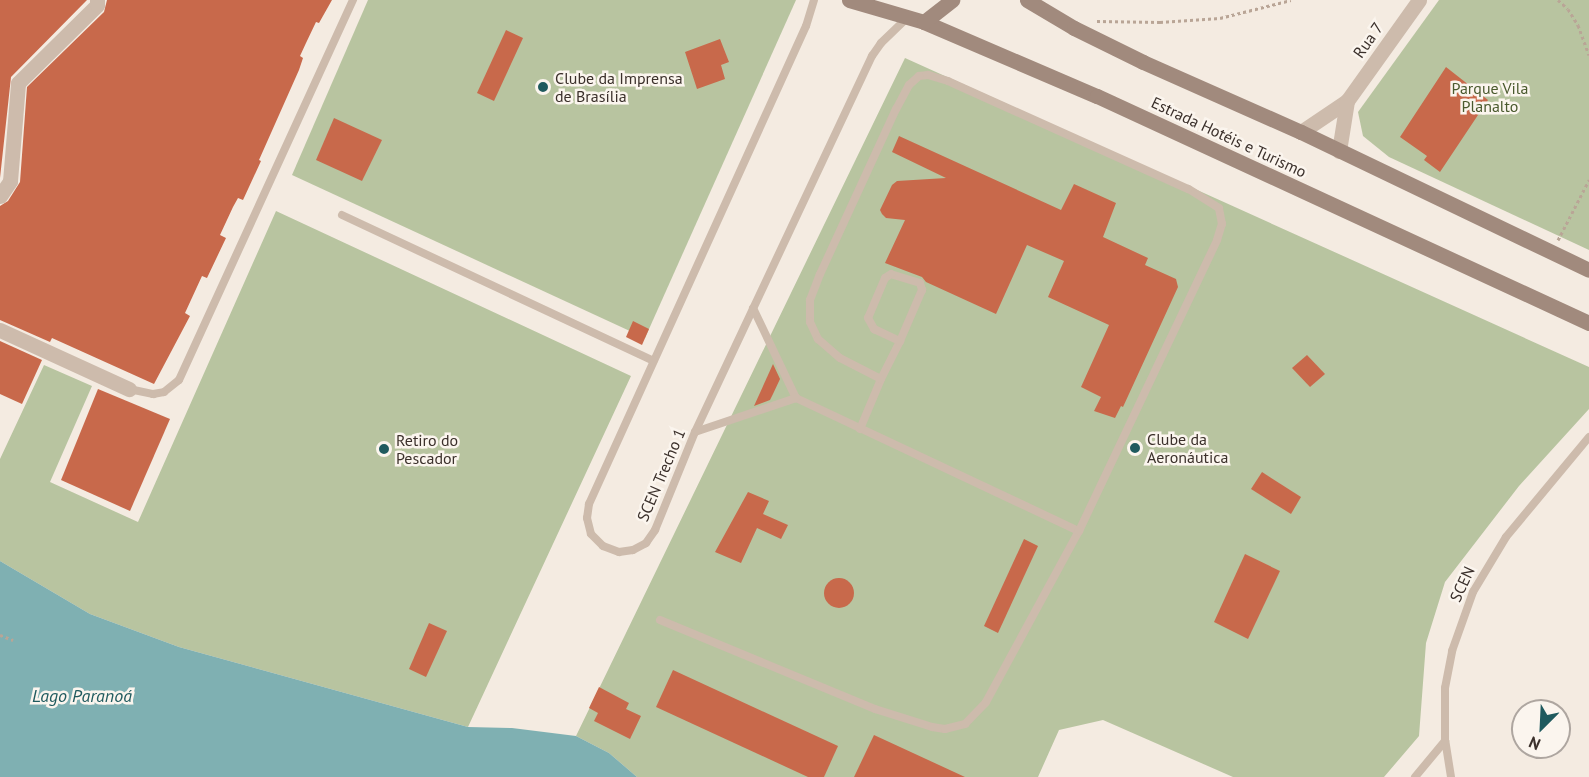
<!DOCTYPE html>
<meta charset="utf-8">
<style>
body{margin:0}
#map{position:relative;width:1589px;height:777px;overflow:hidden;background:#f4ebe1;font-family:"PT Sans",sans-serif}
div>[style]{position:absolute}
[style*='--x']{left:calc(var(--x)*1px);top:calc(var(--y)*1px);width:calc(var(--w)*1px);rotate:calc(var(--a)*1deg)}
.green>*{inset:0;background:#b8c4a0}
.water>*{inset:0;background:#7fb0b2}
.building>*{inset:0;background:#c8694b}
.round{border-radius:50%}
.path>*{height:3px;margin-top:-1.5px;transform-origin:0;background:repeating-linear-gradient(90deg,#b9a596 0 3px,transparent 0 6px)}
.lane>*{height:8px;margin:-4px;padding:0 4px;transform-origin:4px;border-radius:4px;background:#cdbbac}
.street>*{height:15px;margin:-7.5px;padding:0 7.5px;transform-origin:7.5px;border-radius:7.5px;background:#cdbbac}
.secondary>*{height:15px;margin:-7.5px;padding:0 7.5px;transform-origin:7.5px;border-radius:7.5px;background:#a18a7d}
.dots>*{width:16px;height:16px;translate:-50% -50%;box-sizing:border-box;border:3px solid #fbf5ee;border-radius:50%}
span{translate:-50% -50%;white-space:nowrap;text-align:center;line-height:1.15;-webkit-text-stroke:5px #fbf5ee;paint-order:stroke}
.street-label{font-size:16px;color:#3b302b}
.poi-label{font-size:16px;color:#3b302b}
.left{translate:0 -50%;text-align:left}
.park-label{font-size:16px;color:#4a5a2e}
.water-label{font-size:18px;color:#1f5a5e;font-style:italic}
.north{position:absolute;left:1511px;top:699px;width:60px;height:60px;box-sizing:border-box;background:#fbf5ee;border:2px solid #aea6a0;border-radius:50%;rotate:204deg;font-size:16px;font-weight:700;line-height:24px;text-align:center;color:#3b302b}
.north::after{content:'';display:block;margin:auto;width:21px;height:27px;background:#1f5a5e;clip-path:polygon(50% 0,100% 100%,50% 72%,0 100%)}
</style>
<div id="map">
<div class="green">
<div style="clip-path:polygon(368px 0,796px 0,645px 338px,292px 175px)"></div>
<div style="clip-path:polygon(1439px 0,1589px 0,1589px 250px,1389px 157px,1363px 136px,1358px 112px)"></div>
<div style="clip-path:polygon(905px 58px,1589px 367px,1589px 409px,1519px 486px,1445px 582px,1426px 643px,1419px 736px,1384px 777px,1233px 777px,1103px 720px,1059px 730px,1038px 777px,637px 777px,609px 753px,576px 736px)"></div>
<div style="clip-path:polygon(276px 211px,631px 376px,468px 727px,179px 647px,90px 614px,0 561px,0 459px,44px 365px,92px 386px,50px 482px,138px 522px)"></div>
</div>
<div class="water">
<div style="clip-path:polygon(0 561px,90px 614px,179px 647px,468px 727px,512px 728px,576px 736px,609px 753px,637px 777px,0 777px)"></div>
</div>
<div class="building">
<div style="clip-path:polygon(0 0,87px 0,11px 77px,0 178px)"></div>
<div style="clip-path:polygon(107px 0,332px 0,319px 23px,316px 22px,306px 43px,300px 56px,303px 58px,299px 70px,259px 160px,261px 161px,243px 200px,238px 198px,233px 207px,220px 235px,226px 238px,207px 278px,202px 276px,185px 313px,190px 316px,154px 384px,52px 338px,50px 342px,0 320px,0 206px,8px 201px,20px 182px,27px 87px,104px 12px)"></div>
<div style="clip-path:polygon(506px 30px,523px 38px,494px 101px,477px 93px)"></div>
<div style="clip-path:polygon(720px 39px,729px 62px,721px 65px,725px 79px,697px 89px,685px 52px)"></div>
<div style="clip-path:polygon(1446px 67px,1488px 100px,1440px 172px,1424px 160px,1427px 156px,1400px 137px)"></div>
<div style="clip-path:polygon(334px 118px,382px 140px,362px 181px,316px 160px)"></div>
<div style="clip-path:polygon(899px 136px,1061px 210px,1074px 184px,1116px 203px,1103px 237px,1148px 258px,1145px 265px,1176px 279px,1178px 287px,1123px 407px,1121px 406px,1115px 418px,1094px 411px,1101px 397px,1081px 387px,1109px 325px,1048px 297px,1064px 261px,1027px 245px,996px 314px,926px 282px,922px 277px,885px 263px,905px 220px,886px 218px,882px 214px,880px 210px,892px 185px,897px 181px,946px 178px,892px 152px)"></div>
<div style="clip-path:polygon(633px 321px,649px 329px,642px 345px,626px 337px)"></div>
<div style="clip-path:polygon(0 341px,42px 360px,22px 404px,0 394px)"></div>
<div style="clip-path:polygon(1307px 355px,1325px 374px,1310px 387px,1292px 368px)"></div>
<div style="clip-path:polygon(773px 364px,780px 379px,773px 394px,770px 400px,754px 406px)"></div>
<div style="clip-path:polygon(98px 389px,170px 419px,130px 511px,61px 480px)"></div>
<div style="clip-path:polygon(1262px 472px,1301px 497px,1291px 514px,1251px 489px)"></div>
<div style="clip-path:polygon(748px 492px,769px 501px,763px 514px,788px 525px,781px 539px,757px 528px,741px 563px,715px 552px)"></div>
<div style="clip-path:polygon(1024px 539px,1038px 546px,998px 633px,984px 626px)"></div>
<div style="clip-path:polygon(1245px 554px,1280px 571px,1248px 639px,1214px 622px)"></div>
<div class="round" style="left:824px;top:578px;width:30px;height:30px"></div>
<div style="clip-path:polygon(429px 623px,447px 631px,426px 677px,409px 669px)"></div>
<div style="clip-path:polygon(673px 670px,838px 746px,824px 777px,808px 777px,656px 707px)"></div>
<div style="clip-path:polygon(599px 687px,629px 703px,626px 709px,641px 716px,630px 739px,594px 721px,598px 713px,589px 708px)"></div>
<div style="clip-path:polygon(874px 735px,965px 777px,854px 777px)"></div>
</div>
<div class="path">
<div style="--x:1558;--y:0;--w:13;--a:42"></div>
<div style="--x:1568;--y:9;--w:19;--a:58"></div>
<div style="--x:1578;--y:25;--w:32;--a:70"></div>
<div style="--x:1097;--y:21;--w:63;--a:0.9"></div>
<div style="--x:1160;--y:22;--w:60;--a:-3.8"></div>
<div style="--x:1220;--y:18;--w:73;--a:-14.2"></div>
<div style="--x:1558;--y:240;--w:68;--a:-62.7"></div>
<div style="--x:0;--y:635;--w:14;--a:21"></div>
</div>
<div class="lane">
<div style="--x:814;--y:0;--w:27;--a:107"></div>
<div style="--x:806;--y:26;--w:525;--a:114.42"></div>
<div style="--x:589;--y:504;--w:14;--a:98"></div>
<div style="--x:587;--y:518;--w:16;--a:76"></div>
<div style="--x:591;--y:534;--w:17;--a:45"></div>
<div style="--x:603;--y:546;--w:17;--a:21"></div>
<div style="--x:619;--y:552;--w:14;--a:-8"></div>
<div style="--x:633;--y:550;--w:15;--a:-28"></div>
<div style="--x:646;--y:543;--w:16;--a:-55"></div>
<div style="--x:655;--y:530;--w:106;--a:-67.8"></div>
<div style="--x:695;--y:432;--w:416;--a:-64.8"></div>
<div style="--x:872;--y:56;--w:16;--a:-55"></div>
<div style="--x:881;--y:43;--w:37;--a:-44"></div>
<div style="--x:342;--y:215;--w:344;--a:25.1"></div>
<div style="--x:753;--y:308;--w:100;--a:64.5"></div>
<div style="--x:796;--y:398;--w:313;--a:25.2"></div>
<div style="--x:129;--y:389;--w:25;--a:12"></div>
<div style="--x:153;--y:394;--w:11;--a:-10"></div>
<div style="--x:164;--y:392;--w:19;--a:-39"></div>
<div style="--x:179;--y:380;--w:418;--a:-65.4"></div>
<div style="--x:860;--y:429;--w:54;--a:-67.2"></div>
<div style="--x:881;--y:379;--w:42;--a:-63.4"></div>
<div style="--x:900;--y:341;--w:56;--a:-66.7"></div>
<div style="--x:922;--y:290;--w:7;--a:-106"></div>
<div style="--x:920;--y:283;--w:30;--a:-163"></div>
<div style="--x:891;--y:274;--w:7;--a:146"></div>
<div style="--x:885;--y:278;--w:43;--a:113"></div>
<div style="--x:868;--y:318;--w:13;--a:61"></div>
<div style="--x:874;--y:329;--w:29;--a:25"></div>
<div style="--x:695;--y:432;--w:107;--a:-18.6"></div>
<div style="--x:660;--y:620;--w:233;--a:22.5"></div>
<div style="--x:875;--y:709;--w:60;--a:17.5"></div>
<div style="--x:932;--y:727;--w:13;--a:9"></div>
<div style="--x:945;--y:729;--w:21;--a:-14"></div>
<div style="--x:965;--y:724;--w:30;--a:-46"></div>
<div style="--x:986;--y:702;--w:195;--a:-61.5"></div>
<div style="--x:1079;--y:531;--w:322;--a:-64.6"></div>
<div style="--x:1217;--y:240;--w:17;--a:-73"></div>
<div style="--x:1222;--y:224;--w:16;--a:-101"></div>
<div style="--x:1219;--y:208;--w:36;--a:-148"></div>
<div style="--x:1188;--y:189;--w:263;--a:-155.8"></div>
<div style="--x:948;--y:81;--w:21;--a:-163"></div>
<div style="--x:928;--y:75;--w:9;--a:174"></div>
<div style="--x:919;--y:76;--w:13;--a:138"></div>
<div style="--x:909;--y:85;--w:27;--a:118"></div>
<div style="--x:896;--y:109;--w:182;--a:114.7"></div>
<div style="--x:820;--y:274;--w:28;--a:111"></div>
<div style="--x:810;--y:300;--w:22;--a:90"></div>
<div style="--x:810;--y:322;--w:19;--a:65"></div>
<div style="--x:818;--y:339;--w:29;--a:41"></div>
<div style="--x:840;--y:358;--w:46;--a:27.1"></div>
<div style="--x:1415;--y:777;--w:47;--a:-50.2"></div>
<div style="--x:1451;--y:777;--w:36;--a:-99"></div>
<div style="--x:1445;--y:741;--w:53;--a:-90"></div>
<div style="--x:1445;--y:688;--w:38;--a:-79"></div>
<div style="--x:1452;--y:651;--w:63;--a:-70.4"></div>
<div style="--x:1473;--y:592;--w:64;--a:-59"></div>
<div style="--x:1506;--y:537;--w:130;--a:-50.3"></div>
</div>
<div class="street">
<div style="--x:1301;--y:132;--w:55;--a:-34"></div>
<div style="--x:1347;--y:101;--w:124;--a:-54.5"></div>
<div style="--x:1339;--y:151;--w:51;--a:-80.9"></div>
<div style="--x:0;--y:196;--w:18;--a:-56"></div>
<div style="--x:10;--y:181;--w:98;--a:-85.3"></div>
<div style="--x:18;--y:83;--w:111;--a:-44.6"></div>
<div style="--x:97;--y:5;--w:5;--a:-90"></div>
<div style="--x:0;--y:330;--w:142;--a:24.6"></div>
</div>
<div class="secondary">
<div style="--x:849;--y:0;--w:78;--a:16.3"></div>
<div style="--x:924;--y:22;--w:188;--a:23.2"></div>
<div style="--x:1097;--y:96;--w:542;--a:24.77"></div>
<div style="--x:1027;--y:0;--w:55;--a:30.8"></div>
<div style="--x:1074;--y:28;--w:77;--a:26.2"></div>
<div style="--x:1143;--y:62;--w:173;--a:23.9"></div>
<div style="--x:1301;--y:132;--w:319;--a:25.6"></div>
<div style="--x:924;--y:22;--w:36;--a:-38"></div>
</div>
<div class="dots">
<div style="left:543px;top:87px;background:#1f5a5e"></div>
<div style="left:1135px;top:448px;background:#1f5a5e"></div>
<div style="left:384px;top:449px;background:#1f5a5e"></div>
</div>
<div class="street-label">
<span style="left:1368px;top:40px;rotate:-55deg">Rua 7</span>
<span style="left:1229px;top:137px;rotate:25deg">Estrada Hotéis e Turismo</span>
<span style="left:661px;top:475px;rotate:-67deg">SCEN Trecho 1</span>
<span style="left:1462px;top:584px;rotate:-65deg">SCEN</span>
</div>
<div class="poi-label">
<span class="left" style="left:555px;top:87px">Clube da Imprensa<br>de Brasília</span>
<span class="left" style="left:1147px;top:448px">Clube da<br>Aeronáutica</span>
<span class="left" style="left:396px;top:449px">Retiro do<br>Pescador</span>
</div>
<div class="park-label">
<span style="left:1490px;top:97px">Parque Vila<br>Planalto</span>
</div>
<div class="water-label">
<span style="left:82px;top:696px">Lago Paranoá</span>
</div>
<div class="north">N</div>
</div>
